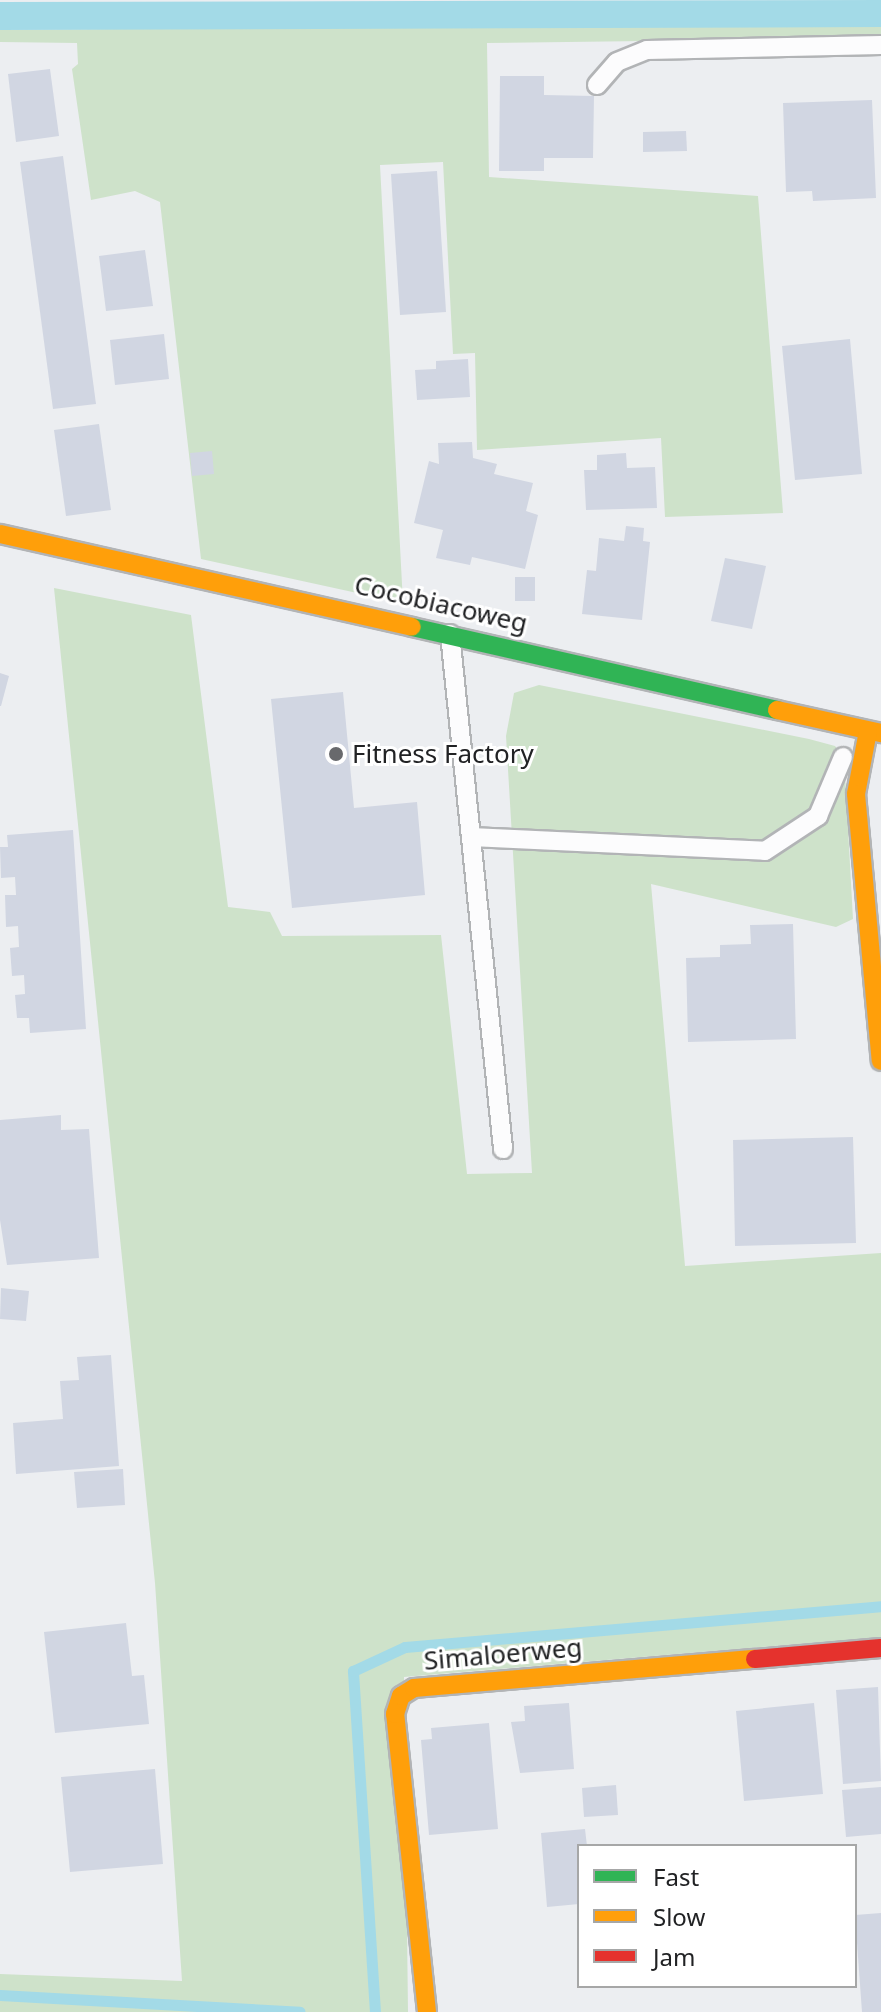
<!DOCTYPE html>
<style>
body{margin:0}
#map{position:relative;width:881px;height:2012px;overflow:hidden;background:#eceef1;font-family:"Noto Sans",sans-serif}
div>[style]{position:absolute}
[style*='--x']{left:calc(var(--x)*1px);top:calc(var(--y)*1px);width:calc(var(--w)*1px);rotate:calc(var(--a)*1deg)}
.green>*{inset:0;background:#cee2ca}
.water>*{inset:0;background:#a3dae7}
.stream>*{height:11px;margin:-5.5px;padding:0 5.5px;transform-origin:5.5px;border-radius:5.5px;background:#a3dae7}
.building>*{inset:0;background:#d1d6e2}
.roads{filter:drop-shadow(2px 0 #b2b4b6) drop-shadow(-2px 0 #b2b4b6) drop-shadow(0 2px #b2b4b6) drop-shadow(0 -2px #b2b4b6)}
.lane>*{height:18px;margin:-9px;padding:0 9px;transform-origin:9px;border-radius:9px;background:#fcfcfd}
.fast>*{height:18px;margin:-9px;padding:0 9px;transform-origin:9px;border-radius:9px;background:#30b455}
.slow>*{height:18px;margin:-9px;padding:0 9px;transform-origin:9px;border-radius:9px;background:#ff9f0a}
.jam>*{height:18px;margin:-9px;padding:0 9px;transform-origin:9px;border-radius:9px;background:#e5322d}
.dots>*{width:22px;height:22px;translate:-50% -50%;box-sizing:border-box;border:4px solid #fff;border-radius:50%}
span{translate:-50% -50%;white-space:nowrap;text-align:center;line-height:1.15;-webkit-text-stroke:6px #fff;paint-order:stroke}
.street-label{font-size:26px;color:#212224}
.poi-label{font-size:26px;color:#212224}
.left{translate:0 -50%;text-align:left}
.legend{position:absolute;left:577px;top:1844px;width:280px;height:144px;box-sizing:border-box;background:#fff;border:2px solid #a6a7a7;margin:0;padding:10px 14px;list-style:none;font-size:24px;color:#212224}
.legend li{display:flex;align-items:center;gap:16px;height:40px}
.legend b{width:40px;border:2px solid #a6a7a7}
</style>
<div id="map">
<div class="green">
<div style="clip-path:polygon(656px 24px,881px 27px,881px 38px,487px 43px,489px 177px,758px 196px,783px 513px,665px 517px,661px 438px,477px 450px,475px 353px,453px 354px,443px 162px,380px 165px,403px 603px,201px 559px,160px 202px,135px 191px,91px 200px,72px 69px,78px 64px,77px 43px,0 42px,0 30px)"></div>
<div style="clip-path:polygon(54px 588px,191px 615px,228px 907px,270px 912px,282px 936px,441px 935px,467px 1174px,532px 1173px,506px 736px,514px 693px,539px 685px,809px 739px,835px 746px,844px 757px,853px 919px,836px 927px,651px 884px,685px 1266px,881px 1253px,881px 1637px,404px 1677px,408px 2012px,0 2012px,0 1974px,182px 1981px,155px 1583px)"></div>
</div>
<div class="water">
<div style="clip-path:polygon(881px 0,881px 27px,0 30px,0 2px)"></div>
</div>
<div class="stream">
<div style="--x:0;--y:1995;--w:300;--a:3.2"></div>
<div style="--x:375;--y:2012;--w:342;--a:-93.7"></div>
<div style="--x:353;--y:1671;--w:57;--a:-24.8"></div>
<div style="--x:405;--y:1647;--w:478;--a:-4.9"></div>
</div>
<div class="building">
<div style="clip-path:polygon(50px 69px,59px 136px,16px 142px,8px 74px)"></div>
<div style="clip-path:polygon(500px 76px,544px 76px,544px 95px,594px 96px,593px 158px,544px 158px,544px 171px,499px 171px)"></div>
<div style="clip-path:polygon(872px 100px,876px 198px,813px 201px,812px 191px,786px 192px,783px 103px)"></div>
<div style="clip-path:polygon(686px 131px,687px 151px,643px 152px,643px 132px)"></div>
<div style="clip-path:polygon(63px 156px,96px 404px,53px 409px,20px 162px)"></div>
<div style="clip-path:polygon(437px 171px,446px 312px,400px 315px,391px 174px)"></div>
<div style="clip-path:polygon(145px 250px,153px 306px,106px 311px,99px 256px)"></div>
<div style="clip-path:polygon(164px 334px,169px 379px,115px 385px,110px 340px)"></div>
<div style="clip-path:polygon(850px 339px,862px 474px,795px 480px,782px 346px)"></div>
<div style="clip-path:polygon(468px 359px,470px 397px,417px 400px,415px 370px,436px 369px,436px 361px)"></div>
<div style="clip-path:polygon(99px 424px,111px 510px,66px 516px,54px 430px)"></div>
<div style="clip-path:polygon(472px 442px,473px 458px,497px 464px,494px 474px,533px 483px,526px 511px,538px 515px,525px 569px,472px 557px,470px 565px,436px 558px,443px 530px,414px 523px,429px 461px,439px 464px,438px 443px)"></div>
<div style="clip-path:polygon(212px 451px,214px 474px,192px 476px,190px 453px)"></div>
<div style="clip-path:polygon(626px 453px,627px 468px,655px 467px,657px 508px,586px 510px,584px 470px,597px 470px,597px 455px)"></div>
<div style="clip-path:polygon(626px 526px,644px 528px,643px 541px,650px 542px,642px 620px,582px 614px,587px 570px,596px 571px,599px 538px,624px 541px)"></div>
<div style="clip-path:polygon(725px 558px,766px 566px,752px 629px,711px 621px)"></div>
<div style="clip-path:polygon(515px 577px,535px 577px,535px 601px,515px 601px)"></div>
<div style="clip-path:polygon(0 673px,9px 676px,1px 706px,0 706px)"></div>
<div style="clip-path:polygon(343px 692px,354px 808px,417px 802px,425px 895px,292px 908px,271px 699px)"></div>
<div style="clip-path:polygon(73px 830px,86px 1029px,30px 1033px,29px 1018px,17px 1018px,15px 995px,25px 994px,24px 975px,12px 976px,10px 948px,19px 947px,18px 926px,6px 927px,5px 895px,16px 895px,15px 877px,1px 878px,0 847px,8px 847px,7px 835px)"></div>
<div style="clip-path:polygon(793px 924px,796px 1039px,688px 1042px,686px 958px,720px 957px,720px 945px,751px 944px,750px 925px)"></div>
<div style="clip-path:polygon(61px 1115px,61px 1130px,89px 1129px,99px 1258px,7px 1265px,0 1220px,0 1120px)"></div>
<div style="clip-path:polygon(853px 1137px,856px 1243px,735px 1246px,733px 1140px)"></div>
<div style="clip-path:polygon(1px 1288px,29px 1291px,26px 1321px,0 1319px)"></div>
<div style="clip-path:polygon(111px 1355px,119px 1466px,16px 1474px,13px 1423px,63px 1419px,60px 1381px,79px 1380px,77px 1357px)"></div>
<div style="clip-path:polygon(123px 1469px,125px 1505px,77px 1508px,74px 1472px)"></div>
<div style="clip-path:polygon(126px 1623px,132px 1676px,144px 1675px,149px 1724px,55px 1733px,44px 1632px)"></div>
<div style="clip-path:polygon(878px 1687px,881px 1781px,843px 1784px,836px 1690px)"></div>
<div style="clip-path:polygon(569px 1703px,574px 1769px,520px 1773px,511px 1722px,525px 1721px,524px 1706px)"></div>
<div style="clip-path:polygon(814px 1703px,823px 1794px,744px 1801px,736px 1711px)"></div>
<div style="clip-path:polygon(489px 1723px,498px 1829px,429px 1835px,421px 1740px,432px 1739px,431px 1728px)"></div>
<div style="clip-path:polygon(155px 1769px,163px 1864px,70px 1872px,61px 1777px)"></div>
<div style="clip-path:polygon(616px 1785px,618px 1815px,584px 1817px,582px 1788px)"></div>
<div style="clip-path:polygon(881px 1787px,881px 1834px,846px 1837px,842px 1790px)"></div>
<div style="clip-path:polygon(585px 1829px,587px 1846px,579px 1846px,579px 1904px,547px 1907px,541px 1833px)"></div>
<div style="clip-path:polygon(881px 1913px,881px 2012px,862px 2012px,855px 1915px)"></div>
</div>
<div class="roads">
<div class="lane">
<div style="--x:597;--y:85;--w:30;--a:-49"></div>
<div style="--x:617;--y:62;--w:32;--a:-22"></div>
<div style="--x:647;--y:50;--w:234;--a:-1.2"></div>
<div style="--x:450;--y:634;--w:518;--a:84.12"></div>
<div style="--x:471;--y:837;--w:294;--a:2.7"></div>
<div style="--x:765;--y:851;--w:64;--a:-33.4"></div>
<div style="--x:818;--y:816;--w:64;--a:-67"></div>
</div>
<div class="fast">
<div style="--x:412;--y:627;--w:374;--a:12.8"></div>
</div>
<div class="slow">
<div style="--x:0;--y:534;--w:422;--a:12.7"></div>
<div style="--x:777;--y:710;--w:107;--a:12.5"></div>
<div style="--x:868;--y:731;--w:64;--a:100.8"></div>
<div style="--x:856;--y:794;--w:268;--a:84.7"></div>
<div style="--x:427;--y:2012;--w:300;--a:-96.1"></div>
<div style="--x:395;--y:1714;--w:19;--a:-72"></div>
<div style="--x:401;--y:1696;--w:15;--a:-32"></div>
<div style="--x:414;--y:1688;--w:342;--a:-4.9"></div>
</div>
<div class="jam">
<div style="--x:755;--y:1659;--w:126;--a:-5"></div>
</div>
</div>
<div class="dots">
<div style="left:336px;top:754px;background:#68696c"></div>
</div>
<div class="street-label">
<span style="left:441px;top:604px;rotate:13deg">Cocobiacoweg</span>
<span style="left:503px;top:1654px;rotate:-5deg">Simaloerweg</span>
</div>
<div class="poi-label">
<span class="left" style="left:352px;top:754px">Fitness Factory</span>
</div>
<ul class="legend">
<li><b style="height:10px;background:#30b455"></b>Fast</li>
<li><b style="height:10px;background:#ff9f0a"></b>Slow</li>
<li><b style="height:10px;background:#e5322d"></b>Jam</li>
</ul>
</div>
